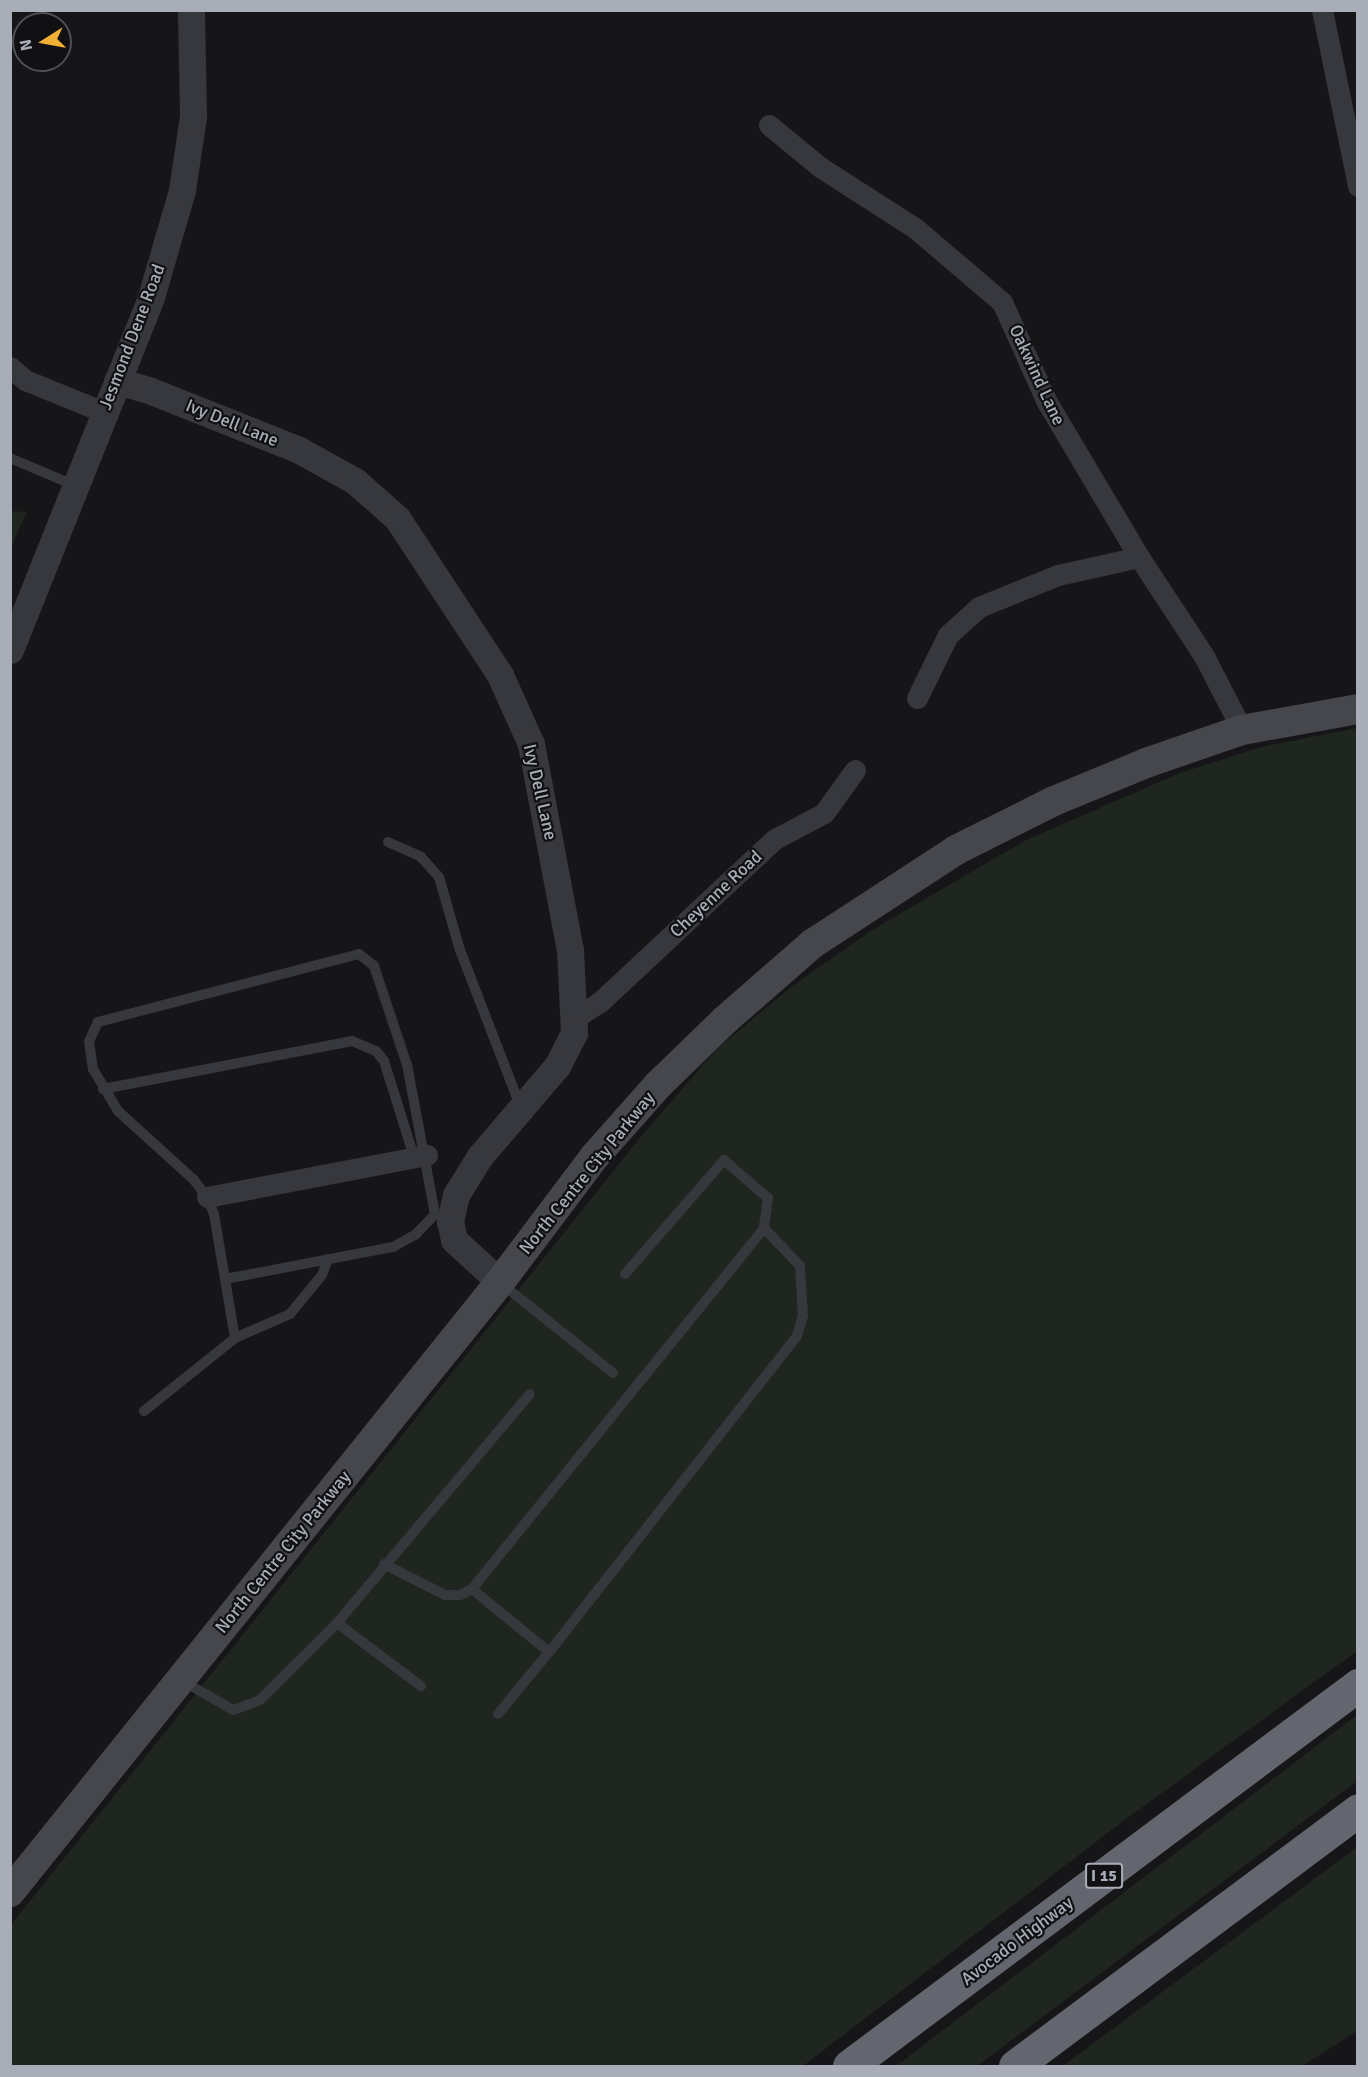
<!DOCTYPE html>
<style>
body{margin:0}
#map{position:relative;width:1368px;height:2077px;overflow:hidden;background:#161618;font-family:Signika,sans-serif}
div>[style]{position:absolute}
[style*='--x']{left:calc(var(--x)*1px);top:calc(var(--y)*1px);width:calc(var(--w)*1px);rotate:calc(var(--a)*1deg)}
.green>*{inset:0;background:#1e261f}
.service>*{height:10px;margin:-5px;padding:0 5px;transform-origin:5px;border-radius:5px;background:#37383d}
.minor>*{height:21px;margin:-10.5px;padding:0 10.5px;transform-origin:10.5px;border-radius:10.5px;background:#37383d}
.tertiary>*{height:27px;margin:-13.5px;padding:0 13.5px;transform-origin:13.5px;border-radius:13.5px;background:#37383d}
.secondary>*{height:30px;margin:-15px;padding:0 15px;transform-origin:15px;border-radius:15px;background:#45474d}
.motorway>*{height:33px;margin:-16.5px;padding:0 16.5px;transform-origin:16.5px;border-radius:16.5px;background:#63666e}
span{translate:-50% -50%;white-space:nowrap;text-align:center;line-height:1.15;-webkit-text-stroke:4.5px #111113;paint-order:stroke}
.shield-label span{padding:2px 4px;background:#111113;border:2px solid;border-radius:4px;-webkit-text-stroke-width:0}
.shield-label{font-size:16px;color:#a8adb8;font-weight:700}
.street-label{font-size:18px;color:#a8adb8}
.frame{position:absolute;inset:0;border:12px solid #a8adb8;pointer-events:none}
.north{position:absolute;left:12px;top:12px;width:60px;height:60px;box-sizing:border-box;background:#111113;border:2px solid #4d4f55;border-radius:50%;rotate:259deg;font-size:16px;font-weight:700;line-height:24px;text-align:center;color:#a8adb8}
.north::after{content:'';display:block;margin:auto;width:21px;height:27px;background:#f2b134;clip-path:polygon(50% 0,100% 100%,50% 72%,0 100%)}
</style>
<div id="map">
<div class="green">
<div style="clip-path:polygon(11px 511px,27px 512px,11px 547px,10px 511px)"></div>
<div style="clip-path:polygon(1357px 728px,1357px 1651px,1122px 1822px,803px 2066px,11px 2066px,10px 1926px,643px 1134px,717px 1049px,791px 987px,869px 932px,1024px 841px,1180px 773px,1261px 747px)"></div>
<div style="clip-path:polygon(1357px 1715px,1357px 1781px,977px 2066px,896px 2066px)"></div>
<div style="clip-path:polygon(1357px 1847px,1357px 2031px,1302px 2066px,1063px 2066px)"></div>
</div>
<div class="service">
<div style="--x:10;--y:458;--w:72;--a:23"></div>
<div style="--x:388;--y:842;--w:36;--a:24"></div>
<div style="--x:421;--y:857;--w:27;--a:48"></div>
<div style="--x:439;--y:877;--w:76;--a:74"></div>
<div style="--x:460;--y:950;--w:169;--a:68.9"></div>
<div style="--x:103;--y:1089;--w:254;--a:-10.9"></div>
<div style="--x:352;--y:1041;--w:26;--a:23"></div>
<div style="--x:376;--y:1051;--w:13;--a:51"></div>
<div style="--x:384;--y:1061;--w:101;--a:72.6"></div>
<div style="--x:625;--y:1274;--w:151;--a:-49"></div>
<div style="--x:724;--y:1160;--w:58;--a:40.8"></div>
<div style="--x:768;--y:1198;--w:30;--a:98"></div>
<div style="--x:225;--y:1279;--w:171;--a:-10.8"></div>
<div style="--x:393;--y:1247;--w:26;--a:-29"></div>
<div style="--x:416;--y:1234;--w:28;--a:-46"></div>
<div style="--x:435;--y:1214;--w:152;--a:-100.6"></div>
<div style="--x:407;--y:1065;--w:104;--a:-108.4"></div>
<div style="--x:374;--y:966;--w:19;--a:-141"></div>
<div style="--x:359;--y:954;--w:270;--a:165.4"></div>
<div style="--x:98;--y:1022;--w:21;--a:115"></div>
<div style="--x:89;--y:1041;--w:28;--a:82"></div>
<div style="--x:93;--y:1069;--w:49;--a:59.2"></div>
<div style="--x:118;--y:1111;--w:103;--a:42.2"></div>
<div style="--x:194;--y:1180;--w:21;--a:53"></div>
<div style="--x:207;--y:1197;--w:18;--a:68"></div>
<div style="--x:214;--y:1214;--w:126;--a:80.4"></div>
<div style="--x:502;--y:1284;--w:142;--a:38.7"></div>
<div style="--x:144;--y:1411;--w:117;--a:-38.7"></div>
<div style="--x:235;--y:1338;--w:60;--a:-23.6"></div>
<div style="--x:290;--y:1314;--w:50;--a:-50.6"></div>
<div style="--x:322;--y:1275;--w:17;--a:-69"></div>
<div style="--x:384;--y:1564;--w:68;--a:26.9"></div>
<div style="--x:445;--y:1595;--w:15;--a:0"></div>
<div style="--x:460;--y:1595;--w:13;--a:-27"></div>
<div style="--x:472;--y:1589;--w:99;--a:39.3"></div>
<div style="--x:549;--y:1652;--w:80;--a:129.4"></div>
<div style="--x:472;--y:1589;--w:464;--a:-51"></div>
<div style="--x:764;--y:1228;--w:52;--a:46.5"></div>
<div style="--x:800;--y:1266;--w:50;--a:86.6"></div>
<div style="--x:803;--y:1316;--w:21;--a:107"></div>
<div style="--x:797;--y:1336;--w:402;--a:128.1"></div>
<div style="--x:337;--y:1623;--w:105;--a:36.9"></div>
<div style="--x:181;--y:1680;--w:60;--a:30"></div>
<div style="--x:233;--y:1710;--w:29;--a:-20"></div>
<div style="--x:260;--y:1700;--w:109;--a:-45"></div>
<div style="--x:337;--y:1623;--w:299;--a:-49.9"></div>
</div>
<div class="minor">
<div style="--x:1322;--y:10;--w:180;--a:78.4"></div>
<div style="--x:769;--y:125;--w:66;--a:39.5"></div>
<div style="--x:820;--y:167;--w:113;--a:32.7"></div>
<div style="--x:915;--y:228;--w:114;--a:40.4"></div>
<div style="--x:1002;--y:302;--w:110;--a:65.8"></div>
<div style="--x:1047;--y:402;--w:180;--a:59.3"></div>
<div style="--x:1139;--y:557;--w:118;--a:56.7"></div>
<div style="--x:1204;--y:656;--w:83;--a:62.8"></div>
<div style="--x:10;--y:367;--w:20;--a:41"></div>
<div style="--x:25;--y:380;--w:85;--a:22.1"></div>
<div style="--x:917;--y:698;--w:70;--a:-63.8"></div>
<div style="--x:948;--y:635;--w:42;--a:-42.1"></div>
<div style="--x:979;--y:607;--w:85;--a:-22.1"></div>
<div style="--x:1058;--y:575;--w:83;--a:-12.5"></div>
<div style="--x:575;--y:1018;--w:31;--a:-33"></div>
<div style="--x:601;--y:1001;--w:238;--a:-43"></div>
<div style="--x:775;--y:839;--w:55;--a:-28"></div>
<div style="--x:824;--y:813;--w:53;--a:-54.2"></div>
<div style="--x:207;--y:1197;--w:224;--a:-10.8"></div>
</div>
<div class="tertiary">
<div style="--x:117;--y:381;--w:35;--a:16"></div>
<div style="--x:151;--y:391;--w:159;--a:21.7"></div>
<div style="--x:299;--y:450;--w:64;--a:29"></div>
<div style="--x:355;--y:481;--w:56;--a:41.4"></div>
<div style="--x:397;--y:518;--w:188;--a:56.7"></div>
<div style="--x:500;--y:675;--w:76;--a:65.8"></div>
<div style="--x:531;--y:744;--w:210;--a:79.3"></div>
<div style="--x:570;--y:950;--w:83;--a:87.2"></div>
<div style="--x:574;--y:1033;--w:37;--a:117"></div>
<div style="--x:557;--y:1066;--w:118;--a:130.5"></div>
<div style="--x:480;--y:1156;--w:46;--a:121.6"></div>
<div style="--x:456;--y:1195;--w:27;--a:103"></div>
<div style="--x:450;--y:1221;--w:19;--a:78"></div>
<div style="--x:454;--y:1240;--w:62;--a:42.4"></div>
<div style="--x:10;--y:650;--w:380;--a:-68.2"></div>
<div style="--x:151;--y:297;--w:111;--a:-73.8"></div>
<div style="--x:182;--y:190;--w:75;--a:-81.5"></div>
<div style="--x:193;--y:116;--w:106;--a:-91.1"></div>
</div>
<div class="secondary">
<div style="--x:10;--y:1892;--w:782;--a:-51.23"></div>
<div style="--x:500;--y:1282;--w:158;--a:-53"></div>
<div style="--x:595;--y:1156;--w:95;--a:-48.4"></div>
<div style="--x:658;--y:1085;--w:93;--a:-44.1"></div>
<div style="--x:725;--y:1020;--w:116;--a:-41.1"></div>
<div style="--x:812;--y:944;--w:172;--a:-33.1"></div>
<div style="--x:956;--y:850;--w:110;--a:-26.6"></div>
<div style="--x:1054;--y:801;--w:100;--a:-22.4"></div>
<div style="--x:1146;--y:763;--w:102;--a:-19"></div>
<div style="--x:1242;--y:730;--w:118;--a:-10.3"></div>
</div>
<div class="motorway">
<div style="--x:849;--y:2066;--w:636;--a:-36.82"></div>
<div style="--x:1015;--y:2066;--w:428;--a:-36.7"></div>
</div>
<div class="shield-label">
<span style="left:1104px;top:1876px">I 15</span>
</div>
<div class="street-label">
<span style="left:132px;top:337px;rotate:-69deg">Jesmond Dene Road</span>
<span style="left:1037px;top:375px;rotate:65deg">Oakwind Lane</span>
<span style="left:232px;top:423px;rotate:22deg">Ivy Dell Lane</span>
<span style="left:540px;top:792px;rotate:77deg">Ivy Dell Lane</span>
<span style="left:716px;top:894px;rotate:-43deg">Cheyenne Road</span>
<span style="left:587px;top:1173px;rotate:-51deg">North Centre City Parkway</span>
<span style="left:283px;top:1552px;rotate:-51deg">North Centre City Parkway</span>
<span style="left:1017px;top:1941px;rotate:-37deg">Avocado Highway</span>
</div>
<div class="frame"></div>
<div class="north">N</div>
</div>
